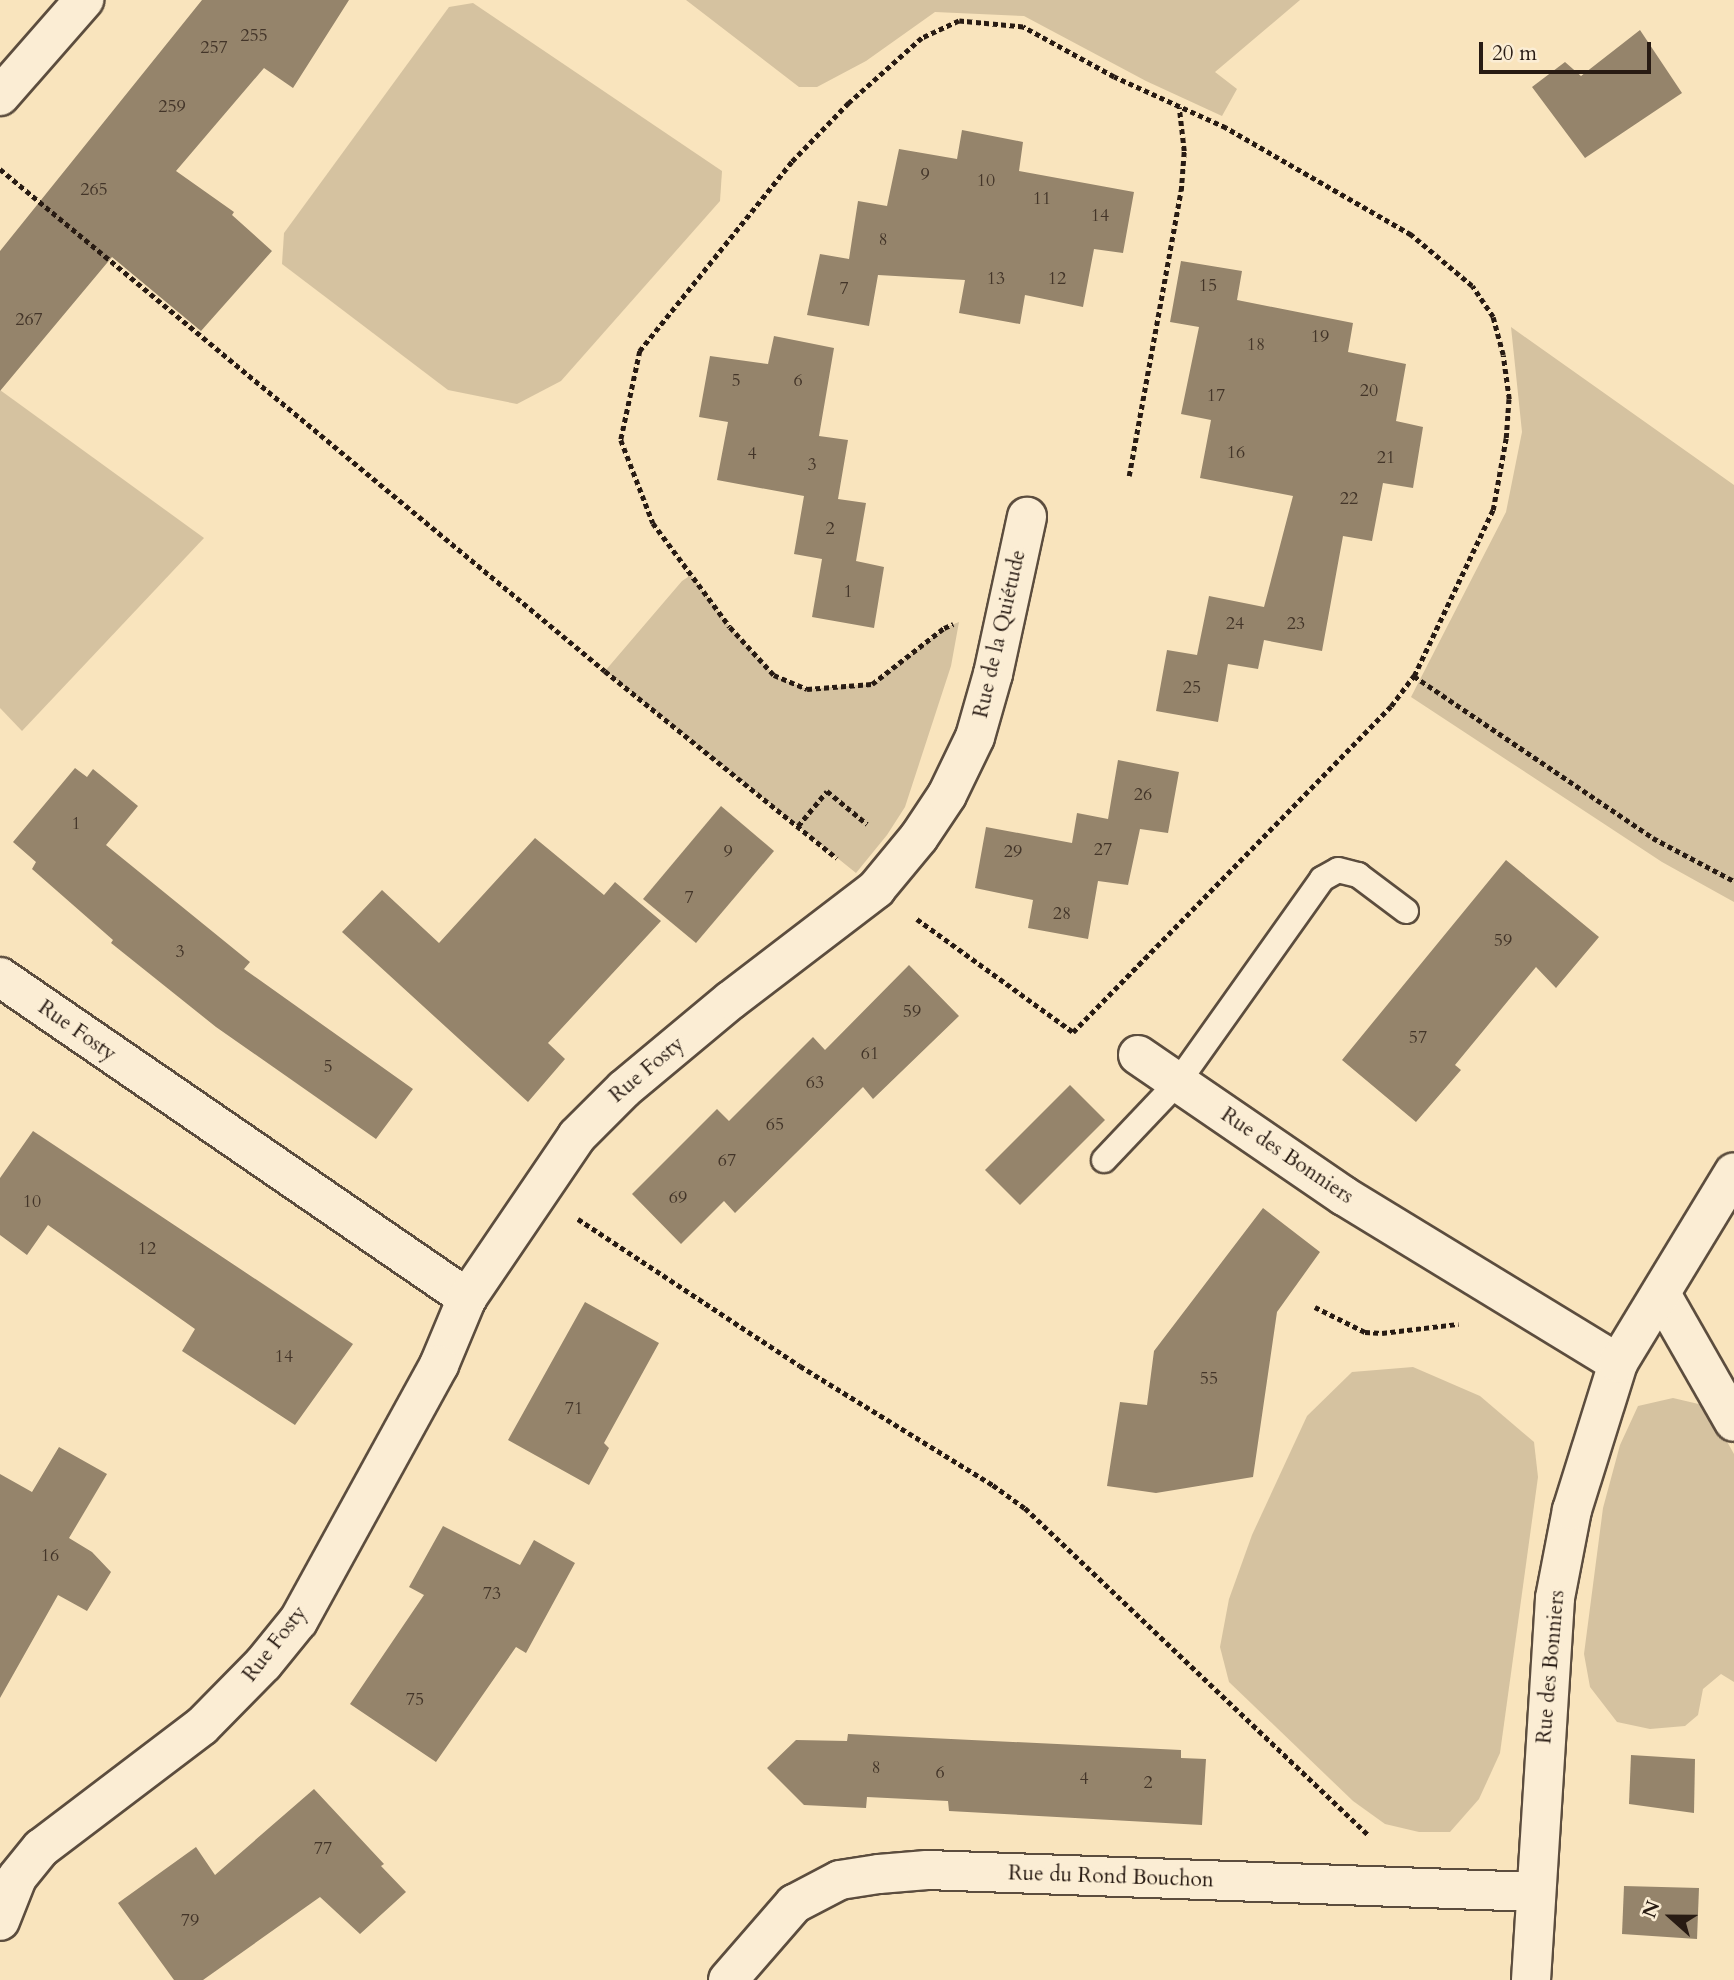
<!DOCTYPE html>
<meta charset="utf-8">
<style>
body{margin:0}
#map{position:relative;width:1734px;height:1980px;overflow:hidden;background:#f9e4bd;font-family:Cardo,serif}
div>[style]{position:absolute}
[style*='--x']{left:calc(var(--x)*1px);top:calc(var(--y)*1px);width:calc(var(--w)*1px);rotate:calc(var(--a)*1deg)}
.green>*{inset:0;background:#d5c2a0}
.building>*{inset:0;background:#95846b}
.path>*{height:4.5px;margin-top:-2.25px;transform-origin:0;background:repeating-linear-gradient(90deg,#281b13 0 5px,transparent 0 8.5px)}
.roads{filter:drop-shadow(2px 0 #5c4d3e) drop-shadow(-2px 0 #5c4d3e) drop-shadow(0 2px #5c4d3e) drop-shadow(0 -2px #5c4d3e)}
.service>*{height:24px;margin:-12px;padding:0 12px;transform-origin:12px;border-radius:12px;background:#fbedd4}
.minor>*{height:38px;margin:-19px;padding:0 19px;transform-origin:19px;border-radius:19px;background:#fbedd4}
.secondary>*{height:38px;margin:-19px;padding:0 19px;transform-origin:19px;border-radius:19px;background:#fbedd4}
span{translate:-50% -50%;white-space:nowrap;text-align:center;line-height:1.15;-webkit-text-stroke:7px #fbedd4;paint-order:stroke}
.number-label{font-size:18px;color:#433529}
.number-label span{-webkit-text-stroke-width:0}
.street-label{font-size:21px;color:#281b13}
.north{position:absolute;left:1636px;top:1882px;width:70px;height:70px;-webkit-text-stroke:5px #fbedd4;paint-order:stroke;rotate:291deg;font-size:19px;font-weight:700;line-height:28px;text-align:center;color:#281b13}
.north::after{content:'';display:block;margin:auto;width:24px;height:32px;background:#281b13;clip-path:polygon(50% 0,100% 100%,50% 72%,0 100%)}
.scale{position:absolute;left:1479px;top:42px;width:172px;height:32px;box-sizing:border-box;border:4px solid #281b13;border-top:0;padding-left:9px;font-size:21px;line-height:24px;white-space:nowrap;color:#281b13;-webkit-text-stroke:5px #fbedd4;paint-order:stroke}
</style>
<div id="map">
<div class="green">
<div style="clip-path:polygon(686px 0,1300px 0,1215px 72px,1237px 89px,1222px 116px,1146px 81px,1024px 16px,935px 12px,866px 61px,817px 87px,799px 87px)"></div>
<div style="clip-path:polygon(473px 3px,722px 171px,720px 201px,561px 381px,517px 404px,448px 390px,282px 264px,284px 233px,449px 7px)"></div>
<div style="clip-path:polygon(1511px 327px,1734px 485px,1734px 902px,1662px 862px,1411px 697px,1506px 512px,1522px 432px)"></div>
<div style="clip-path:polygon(0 390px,204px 538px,22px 731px,0 708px)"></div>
<div style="clip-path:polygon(691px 575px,730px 627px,774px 675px,807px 689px,872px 684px,944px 628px,959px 622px,951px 666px,905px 807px,887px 835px,856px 873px,605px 671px,682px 581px)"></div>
<div style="clip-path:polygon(1413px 1367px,1480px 1396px,1534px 1442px,1538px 1477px,1500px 1753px,1479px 1799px,1450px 1832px,1419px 1832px,1385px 1824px,1353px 1801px,1229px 1682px,1220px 1647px,1229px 1599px,1252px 1535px,1307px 1416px,1352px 1372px)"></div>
<div style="clip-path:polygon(1673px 1398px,1707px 1406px,1734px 1454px,1734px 1682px,1721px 1674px,1703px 1689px,1698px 1715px,1685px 1726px,1650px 1729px,1617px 1722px,1590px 1687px,1584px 1654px,1603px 1508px,1620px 1445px,1638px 1406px)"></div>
</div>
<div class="building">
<div style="clip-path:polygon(202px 0,349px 0,293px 88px,264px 68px,176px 171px,234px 212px,232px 215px,272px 251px,201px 331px,112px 257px,0 391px,0 251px)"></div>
<div style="clip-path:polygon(1640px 30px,1682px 93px,1585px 158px,1532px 87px,1565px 62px,1581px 76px)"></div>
<div style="clip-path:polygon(962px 130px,1023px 142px,1019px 171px,1134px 192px,1123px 253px,1094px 249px,1083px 307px,1025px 295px,1020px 324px,959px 313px,965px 280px,878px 275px,869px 326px,807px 315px,820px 254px,849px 259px,858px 201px,887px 206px,899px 149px,957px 159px)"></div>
<div style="clip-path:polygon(1181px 261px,1242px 271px,1237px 300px,1353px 323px,1348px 352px,1406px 364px,1396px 421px,1423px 427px,1413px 488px,1383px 483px,1372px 541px,1343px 536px,1322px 651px,1264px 640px,1258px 669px,1228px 664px,1218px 722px,1156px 711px,1167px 650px,1197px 655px,1209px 596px,1264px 607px,1293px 496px,1200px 478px,1211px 420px,1181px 414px,1199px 327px,1170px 322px)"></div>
<div style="clip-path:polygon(774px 336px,834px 348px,819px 436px,848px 440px,838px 499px,866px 503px,856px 561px,884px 567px,874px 628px,812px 617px,822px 559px,794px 554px,804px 496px,717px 480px,728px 422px,699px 417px,710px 356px,768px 364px)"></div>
<div style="clip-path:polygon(1118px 760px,1179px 772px,1168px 833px,1140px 829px,1128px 885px,1098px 881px,1088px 939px,1028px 928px,1033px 900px,975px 888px,986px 827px,1072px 843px,1077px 813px,1108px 819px)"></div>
<div style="clip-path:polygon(75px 768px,87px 777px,93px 769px,138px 806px,106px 845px,250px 962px,244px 969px,413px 1089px,376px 1139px,216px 1027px,111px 943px,113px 940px,32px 869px,36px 862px,13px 842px)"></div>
<div style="clip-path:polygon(721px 806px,774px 851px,696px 943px,643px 899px)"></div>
<div style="clip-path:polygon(535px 838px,604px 895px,615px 882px,661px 921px,548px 1043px,565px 1059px,528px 1102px,342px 932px,382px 890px,439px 943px)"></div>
<div style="clip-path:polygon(1506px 860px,1599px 937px,1556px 988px,1536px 967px,1455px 1065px,1461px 1070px,1416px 1122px,1342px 1060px)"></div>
<div style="clip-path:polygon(909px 965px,959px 1016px,873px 1099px,863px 1087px,735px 1213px,724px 1201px,681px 1244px,632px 1194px,717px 1109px,729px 1121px,813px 1037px,825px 1050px)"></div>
<div style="clip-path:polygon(1070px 1085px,1105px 1120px,1020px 1205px,985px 1170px)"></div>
<div style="clip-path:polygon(33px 1131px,353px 1344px,295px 1425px,182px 1351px,195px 1329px,48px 1225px,27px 1255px,0 1235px,0 1178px)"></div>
<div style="clip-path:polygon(1263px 1208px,1320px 1252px,1277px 1312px,1253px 1477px,1156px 1493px,1107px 1486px,1120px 1402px,1147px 1405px,1154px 1351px)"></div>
<div style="clip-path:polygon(585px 1302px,659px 1343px,604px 1443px,609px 1448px,589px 1485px,508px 1440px)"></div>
<div style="clip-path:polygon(59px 1447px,107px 1474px,69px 1538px,92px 1552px,111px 1572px,87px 1611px,58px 1595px,0 1698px,0 1474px,32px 1492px)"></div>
<div style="clip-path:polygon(443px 1526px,520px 1565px,534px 1540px,575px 1563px,526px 1653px,516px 1647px,436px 1762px,350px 1704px,424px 1595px,409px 1587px)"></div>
<div style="clip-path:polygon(848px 1734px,1181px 1750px,1181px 1758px,1206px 1759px,1202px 1825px,949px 1811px,948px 1801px,867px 1797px,866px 1808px,804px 1805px,767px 1768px,796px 1740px,847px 1741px)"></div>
<div style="clip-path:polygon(1631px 1755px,1695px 1759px,1694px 1813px,1629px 1804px)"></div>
<div style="clip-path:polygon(314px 1789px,384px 1864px,381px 1866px,406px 1892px,360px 1934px,320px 1897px,203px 1980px,174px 1980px,118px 1903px,196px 1847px,215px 1875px)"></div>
<div style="clip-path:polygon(1624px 1886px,1699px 1888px,1697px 1939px,1622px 1934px)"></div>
</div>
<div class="path">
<div style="--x:0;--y:169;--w:786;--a:39.68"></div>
<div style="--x:605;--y:671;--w:298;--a:38.9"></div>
<div style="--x:1129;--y:476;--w:290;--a:-79.7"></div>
<div style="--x:1181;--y:191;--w:40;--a:-85.7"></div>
<div style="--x:1184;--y:151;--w:44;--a:-96.5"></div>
<div style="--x:1414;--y:676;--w:289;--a:34.1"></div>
<div style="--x:1653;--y:838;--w:92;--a:28"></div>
<div style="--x:798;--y:826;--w:45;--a:-50.4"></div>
<div style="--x:827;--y:791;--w:52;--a:39.5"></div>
<div style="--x:917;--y:919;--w:193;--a:35.9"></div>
<div style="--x:1073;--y:1032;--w:455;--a:-45.7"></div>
<div style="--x:1391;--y:706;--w:38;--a:-53"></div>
<div style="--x:1414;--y:676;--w:184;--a:-64.6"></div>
<div style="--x:1493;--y:510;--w:73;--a:-79.8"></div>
<div style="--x:1506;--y:438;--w:39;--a:-86"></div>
<div style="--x:1509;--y:399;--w:44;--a:-97.8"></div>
<div style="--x:1503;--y:355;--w:39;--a:-105"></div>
<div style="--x:1493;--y:317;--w:37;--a:-124"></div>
<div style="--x:1472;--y:286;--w:80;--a:-140.1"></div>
<div style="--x:1411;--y:235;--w:214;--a:-150"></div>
<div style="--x:1226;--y:128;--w:123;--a:-155.5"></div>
<div style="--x:1114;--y:77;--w:104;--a:-151.2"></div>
<div style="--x:1023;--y:27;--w:64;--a:-174.6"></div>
<div style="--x:959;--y:21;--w:41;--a:155.3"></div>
<div style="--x:922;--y:38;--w:98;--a:138.3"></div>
<div style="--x:849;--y:103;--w:82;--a:134"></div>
<div style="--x:792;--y:162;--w:243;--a:128.8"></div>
<div style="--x:640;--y:351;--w:91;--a:102.1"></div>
<div style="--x:621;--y:440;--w:89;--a:68.9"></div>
<div style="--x:653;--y:523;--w:129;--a:53.5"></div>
<div style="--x:730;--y:627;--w:65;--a:47.5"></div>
<div style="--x:774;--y:675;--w:36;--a:23"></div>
<div style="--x:807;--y:689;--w:65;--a:-4.4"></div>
<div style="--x:872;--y:684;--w:91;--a:-37.9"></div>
<div style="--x:944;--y:628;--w:10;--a:-24"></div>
<div style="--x:578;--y:1219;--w:266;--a:33.5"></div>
<div style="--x:800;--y:1366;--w:227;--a:31.7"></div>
<div style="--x:993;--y:1485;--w:39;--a:36"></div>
<div style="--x:1025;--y:1508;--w:474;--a:43.6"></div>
<div style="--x:1315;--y:1307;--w:56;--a:26.6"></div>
<div style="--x:1365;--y:1332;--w:17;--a:3"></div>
<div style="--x:1382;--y:1333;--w:77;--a:-6.8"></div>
</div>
<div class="roads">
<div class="service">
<div style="--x:1104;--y:1160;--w:108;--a:-46.5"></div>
<div style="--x:1178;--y:1082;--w:249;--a:-54.6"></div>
<div style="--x:1322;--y:879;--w:18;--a:-29"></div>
<div style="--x:1338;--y:870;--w:21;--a:14"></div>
<div style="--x:1358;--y:875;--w:60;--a:36.9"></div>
</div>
<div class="minor">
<div style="--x:0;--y:977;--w:567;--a:34.5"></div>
<div style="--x:467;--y:1298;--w:73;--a:112.7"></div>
<div style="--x:439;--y:1365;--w:292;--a:118.8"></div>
<div style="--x:298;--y:1621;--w:55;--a:129.1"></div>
<div style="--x:263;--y:1664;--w:87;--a:134.5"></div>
<div style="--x:202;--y:1726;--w:202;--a:142.8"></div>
<div style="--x:41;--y:1848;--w:38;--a:129"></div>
<div style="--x:17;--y:1878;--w:46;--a:111.6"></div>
<div style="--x:1138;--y:1055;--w:250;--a:34.4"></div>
<div style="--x:1344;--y:1196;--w:321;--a:31.4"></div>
<div style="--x:1661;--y:1294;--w:147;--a:60.3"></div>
<div style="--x:467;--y:1298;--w:196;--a:-55.8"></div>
<div style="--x:577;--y:1136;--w:66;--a:-45"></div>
<div style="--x:624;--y:1089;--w:139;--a:-39.8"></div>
<div style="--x:731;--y:1000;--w:183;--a:-37.4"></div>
<div style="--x:876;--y:889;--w:67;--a:-50.4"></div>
<div style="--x:919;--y:837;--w:50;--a:-56.3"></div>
<div style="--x:947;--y:795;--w:64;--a:-64.2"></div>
<div style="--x:975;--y:737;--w:66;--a:-74.1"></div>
<div style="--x:993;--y:674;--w:161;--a:-77.8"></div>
<div style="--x:728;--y:1980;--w:101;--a:-49"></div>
<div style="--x:794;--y:1904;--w:52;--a:-27.6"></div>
<div style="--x:840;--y:1880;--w:39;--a:-9"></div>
<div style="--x:879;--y:1874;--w:48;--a:-4.8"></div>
<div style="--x:927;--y:1870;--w:608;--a:2.07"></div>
<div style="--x:1531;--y:1980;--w:383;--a:-86.4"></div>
<div style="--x:1555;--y:1598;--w:90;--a:-79.1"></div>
<div style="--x:1572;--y:1510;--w:154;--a:-72.6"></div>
<div style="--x:1618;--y:1363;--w:223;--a:-58.7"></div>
</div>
<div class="secondary">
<div style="--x:0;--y:96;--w:128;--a:-48.8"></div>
</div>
</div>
<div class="number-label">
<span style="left:254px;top:36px">255</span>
<span style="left:214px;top:48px">257</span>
<span style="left:172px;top:107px">259</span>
<span style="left:925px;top:175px">9</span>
<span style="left:986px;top:181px">10</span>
<span style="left:94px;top:190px">265</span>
<span style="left:1042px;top:199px">11</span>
<span style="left:1100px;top:216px">14</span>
<span style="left:883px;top:240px">8</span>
<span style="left:996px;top:279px">13</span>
<span style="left:1057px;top:279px">12</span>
<span style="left:1208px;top:286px">15</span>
<span style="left:844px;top:289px">7</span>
<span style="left:29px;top:320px">267</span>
<span style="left:1320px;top:337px">19</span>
<span style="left:1256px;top:345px">18</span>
<span style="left:736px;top:381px">5</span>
<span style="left:798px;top:381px">6</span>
<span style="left:1369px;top:391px">20</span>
<span style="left:1216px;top:396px">17</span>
<span style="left:1236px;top:453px">16</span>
<span style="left:752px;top:454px">4</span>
<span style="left:1386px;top:458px">21</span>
<span style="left:812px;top:465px">3</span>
<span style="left:1349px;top:499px">22</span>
<span style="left:830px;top:529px">2</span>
<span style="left:848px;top:592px">1</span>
<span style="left:1235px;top:624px">24</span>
<span style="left:1296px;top:624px">23</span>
<span style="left:1192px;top:688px">25</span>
<span style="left:1143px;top:795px">26</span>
<span style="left:76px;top:824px">1</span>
<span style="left:1103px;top:850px">27</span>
<span style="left:728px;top:852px">9</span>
<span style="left:1013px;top:852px">29</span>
<span style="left:689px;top:898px">7</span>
<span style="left:1062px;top:914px">28</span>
<span style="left:1503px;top:941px">59</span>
<span style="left:180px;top:952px">3</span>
<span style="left:912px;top:1012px">59</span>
<span style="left:1418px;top:1038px">57</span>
<span style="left:870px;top:1054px">61</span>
<span style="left:328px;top:1067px">5</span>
<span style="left:815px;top:1083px">63</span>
<span style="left:775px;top:1125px">65</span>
<span style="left:727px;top:1161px">67</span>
<span style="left:678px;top:1198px">69</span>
<span style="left:32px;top:1202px">10</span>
<span style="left:147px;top:1249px">12</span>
<span style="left:284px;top:1357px">14</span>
<span style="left:1209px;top:1379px">55</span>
<span style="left:574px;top:1409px">71</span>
<span style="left:50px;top:1556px">16</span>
<span style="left:492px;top:1594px">73</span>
<span style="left:415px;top:1700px">75</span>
<span style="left:876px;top:1768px">8</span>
<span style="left:940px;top:1773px">6</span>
<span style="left:1084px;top:1779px">4</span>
<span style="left:1148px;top:1783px">2</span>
<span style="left:323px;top:1849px">77</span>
<span style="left:190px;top:1921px">79</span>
</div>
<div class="street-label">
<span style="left:1000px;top:634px;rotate:-77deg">Rue de la Quiétude</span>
<span style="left:77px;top:1031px;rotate:35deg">Rue Fosty</span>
<span style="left:647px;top:1070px;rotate:-40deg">Rue Fosty</span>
<span style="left:1287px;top:1156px;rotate:34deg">Rue des Bonniers</span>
<span style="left:275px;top:1644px;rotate:-52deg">Rue Fosty</span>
<span style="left:1551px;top:1667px;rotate:-85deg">Rue des Bonniers</span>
<span style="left:1111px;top:1877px;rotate:2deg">Rue du Rond Bouchon</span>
</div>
<div class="north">N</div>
<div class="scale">20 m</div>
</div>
